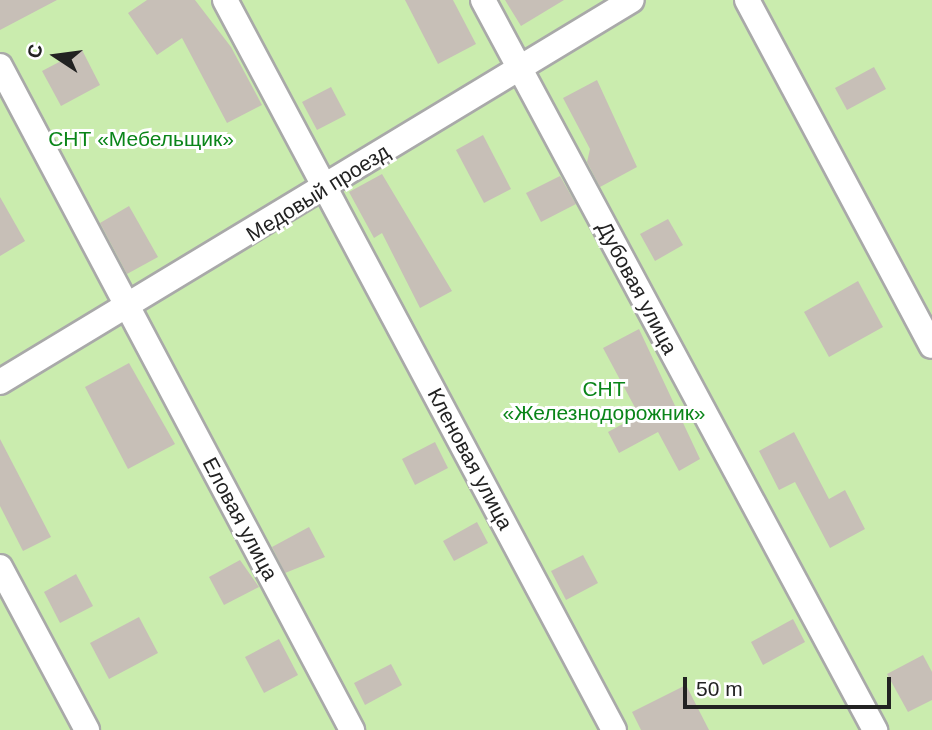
<!DOCTYPE html>
<meta charset="utf-8">
<style>
body{margin:0}
#map{position:relative;width:932px;height:730px;overflow:hidden;background:#f2efe8;font-family:Arial,sans-serif}
div>[style]{position:absolute}
[style*='--x']{left:calc(var(--x)*1px);top:calc(var(--y)*1px);width:calc(var(--w)*1px);rotate:calc(var(--a)*1deg)}
.grass>*{inset:0;background:#caecae}
.building>*{inset:0;background:#c7bfb7}
.roads{filter:drop-shadow(2px 0 #a9a9a9) drop-shadow(-2px 0 #a9a9a9) drop-shadow(0 2px #a9a9a9) drop-shadow(0 -2px #a9a9a9)}
.street>*{height:24px;margin:-12px;padding:0 12px;transform-origin:12px;border-radius:12px;background:#fff}
span{translate:-50% -50%;white-space:nowrap;text-align:center;line-height:1.15;-webkit-text-stroke:6px #fff;paint-order:stroke}
.park-label{font-size:21px;color:#0a8519}
.street-label{font-size:21px;color:#222}
.north{position:absolute;left:21px;top:21px;width:70px;height:70px;-webkit-text-stroke:5px #fff;paint-order:stroke;rotate:283deg;font-size:19px;font-weight:700;line-height:28px;text-align:center;color:#222}
.north::after{content:'';display:block;margin:auto;width:24px;height:32px;background:#222;clip-path:polygon(50% 0,100% 100%,50% 72%,0 100%)}
.scale{position:absolute;left:683px;top:677px;width:208px;height:32px;box-sizing:border-box;border:4px solid #222;border-top:0;padding-left:9px;font-size:21px;line-height:24px;white-space:nowrap;color:#222;-webkit-text-stroke:5px #fff;paint-order:stroke}
</style>
<div id="map">
<div class="grass">
<div style="clip-path:polygon(0 0,932px 0,932px 730px,0 730px)"></div>
</div>
<div class="building">
<div style="clip-path:polygon(0 0,57px 0,0 30px)"></div>
<div style="clip-path:polygon(147px 0,195px 0,231px 47px,262px 105px,227px 123px,182px 38px,157px 55px,128px 13px)"></div>
<div style="clip-path:polygon(405px 0,453px 0,476px 44px,438px 64px)"></div>
<div style="clip-path:polygon(505px 0,564px 0,521px 26px)"></div>
<div style="clip-path:polygon(82px 50px,100px 85px,61px 106px,42px 71px)"></div>
<div style="clip-path:polygon(874px 67px,886px 89px,847px 110px,835px 88px)"></div>
<div style="clip-path:polygon(597px 80px,637px 167px,600px 187px,587px 162px,590px 149px,563px 98px)"></div>
<div style="clip-path:polygon(331px 87px,346px 115px,317px 130px,302px 102px)"></div>
<div style="clip-path:polygon(483px 135px,511px 189px,484px 203px,456px 150px)"></div>
<div style="clip-path:polygon(382px 174px,452px 291px,420px 308px,382px 233px,374px 238px,349px 192px)"></div>
<div style="clip-path:polygon(560px 176px,576px 204px,541px 222px,526px 193px)"></div>
<div style="clip-path:polygon(0 197px,25px 241px,0 256px)"></div>
<div style="clip-path:polygon(129px 206px,158px 257px,127px 274px,100px 223px)"></div>
<div style="clip-path:polygon(668px 219px,683px 245px,655px 261px,640px 234px)"></div>
<div style="clip-path:polygon(858px 281px,883px 327px,829px 357px,804px 312px)"></div>
<div style="clip-path:polygon(639px 329px,700px 459px,679px 471px,658px 432px,619px 453px,608px 432px,639px 415px,603px 348px)"></div>
<div style="clip-path:polygon(129px 363px,175px 444px,128px 469px,85px 387px)"></div>
<div style="clip-path:polygon(794px 432px,829px 499px,845px 490px,865px 529px,830px 548px,795px 482px,779px 490px,759px 451px)"></div>
<div style="clip-path:polygon(0 439px,51px 537px,23px 551px,0 506px)"></div>
<div style="clip-path:polygon(435px 442px,448px 468px,415px 485px,402px 459px)"></div>
<div style="clip-path:polygon(477px 522px,488px 543px,454px 561px,443px 541px)"></div>
<div style="clip-path:polygon(309px 527px,325px 557px,285px 573px,272px 547px)"></div>
<div style="clip-path:polygon(583px 555px,598px 583px,566px 600px,551px 571px)"></div>
<div style="clip-path:polygon(240px 560px,259px 587px,224px 605px,209px 577px)"></div>
<div style="clip-path:polygon(76px 574px,93px 606px,60px 623px,44px 592px)"></div>
<div style="clip-path:polygon(139px 617px,158px 653px,109px 679px,90px 643px)"></div>
<div style="clip-path:polygon(793px 619px,805px 642px,763px 665px,751px 642px)"></div>
<div style="clip-path:polygon(279px 639px,298px 675px,264px 693px,245px 657px)"></div>
<div style="clip-path:polygon(923px 655px,932px 672px,932px 700px,908px 712px,887px 674px)"></div>
<div style="clip-path:polygon(391px 664px,402px 685px,365px 705px,354px 683px)"></div>
<div style="clip-path:polygon(686px 685px,709px 730px,641px 730px,632px 712px)"></div>
</div>
<div class="roads">
<div class="street">
<div style="--x:225;--y:0;--w:827;--a:61.95"></div>
<div style="--x:483;--y:0;--w:829;--a:61.76"></div>
<div style="--x:747;--y:0;--w:392;--a:61.9"></div>
<div style="--x:0;--y:66;--w:752;--a:62.07"></div>
<div style="--x:0;--y:382;--w:738;--a:-31.15"></div>
<div style="--x:0;--y:567;--w:185;--a:61.9"></div>
</div>
</div>
<div class="park-label">
<span style="left:141px;top:139px">СНТ «Мебельщик»</span>
<span style="left:604px;top:401px">СНТ<br>«Железнодорожник»</span>
</div>
<div class="street-label">
<span style="left:318px;top:193px;rotate:-32deg">Медовый проезд</span>
<span style="left:637px;top:288px;rotate:62deg">Дубовая улица</span>
<span style="left:470px;top:459px;rotate:62deg">Кленовая улица</span>
<span style="left:240px;top:519px;rotate:62deg">Еловая улица</span>
</div>
<div class="north">С</div>
<div class="scale">50 m</div>
</div>
